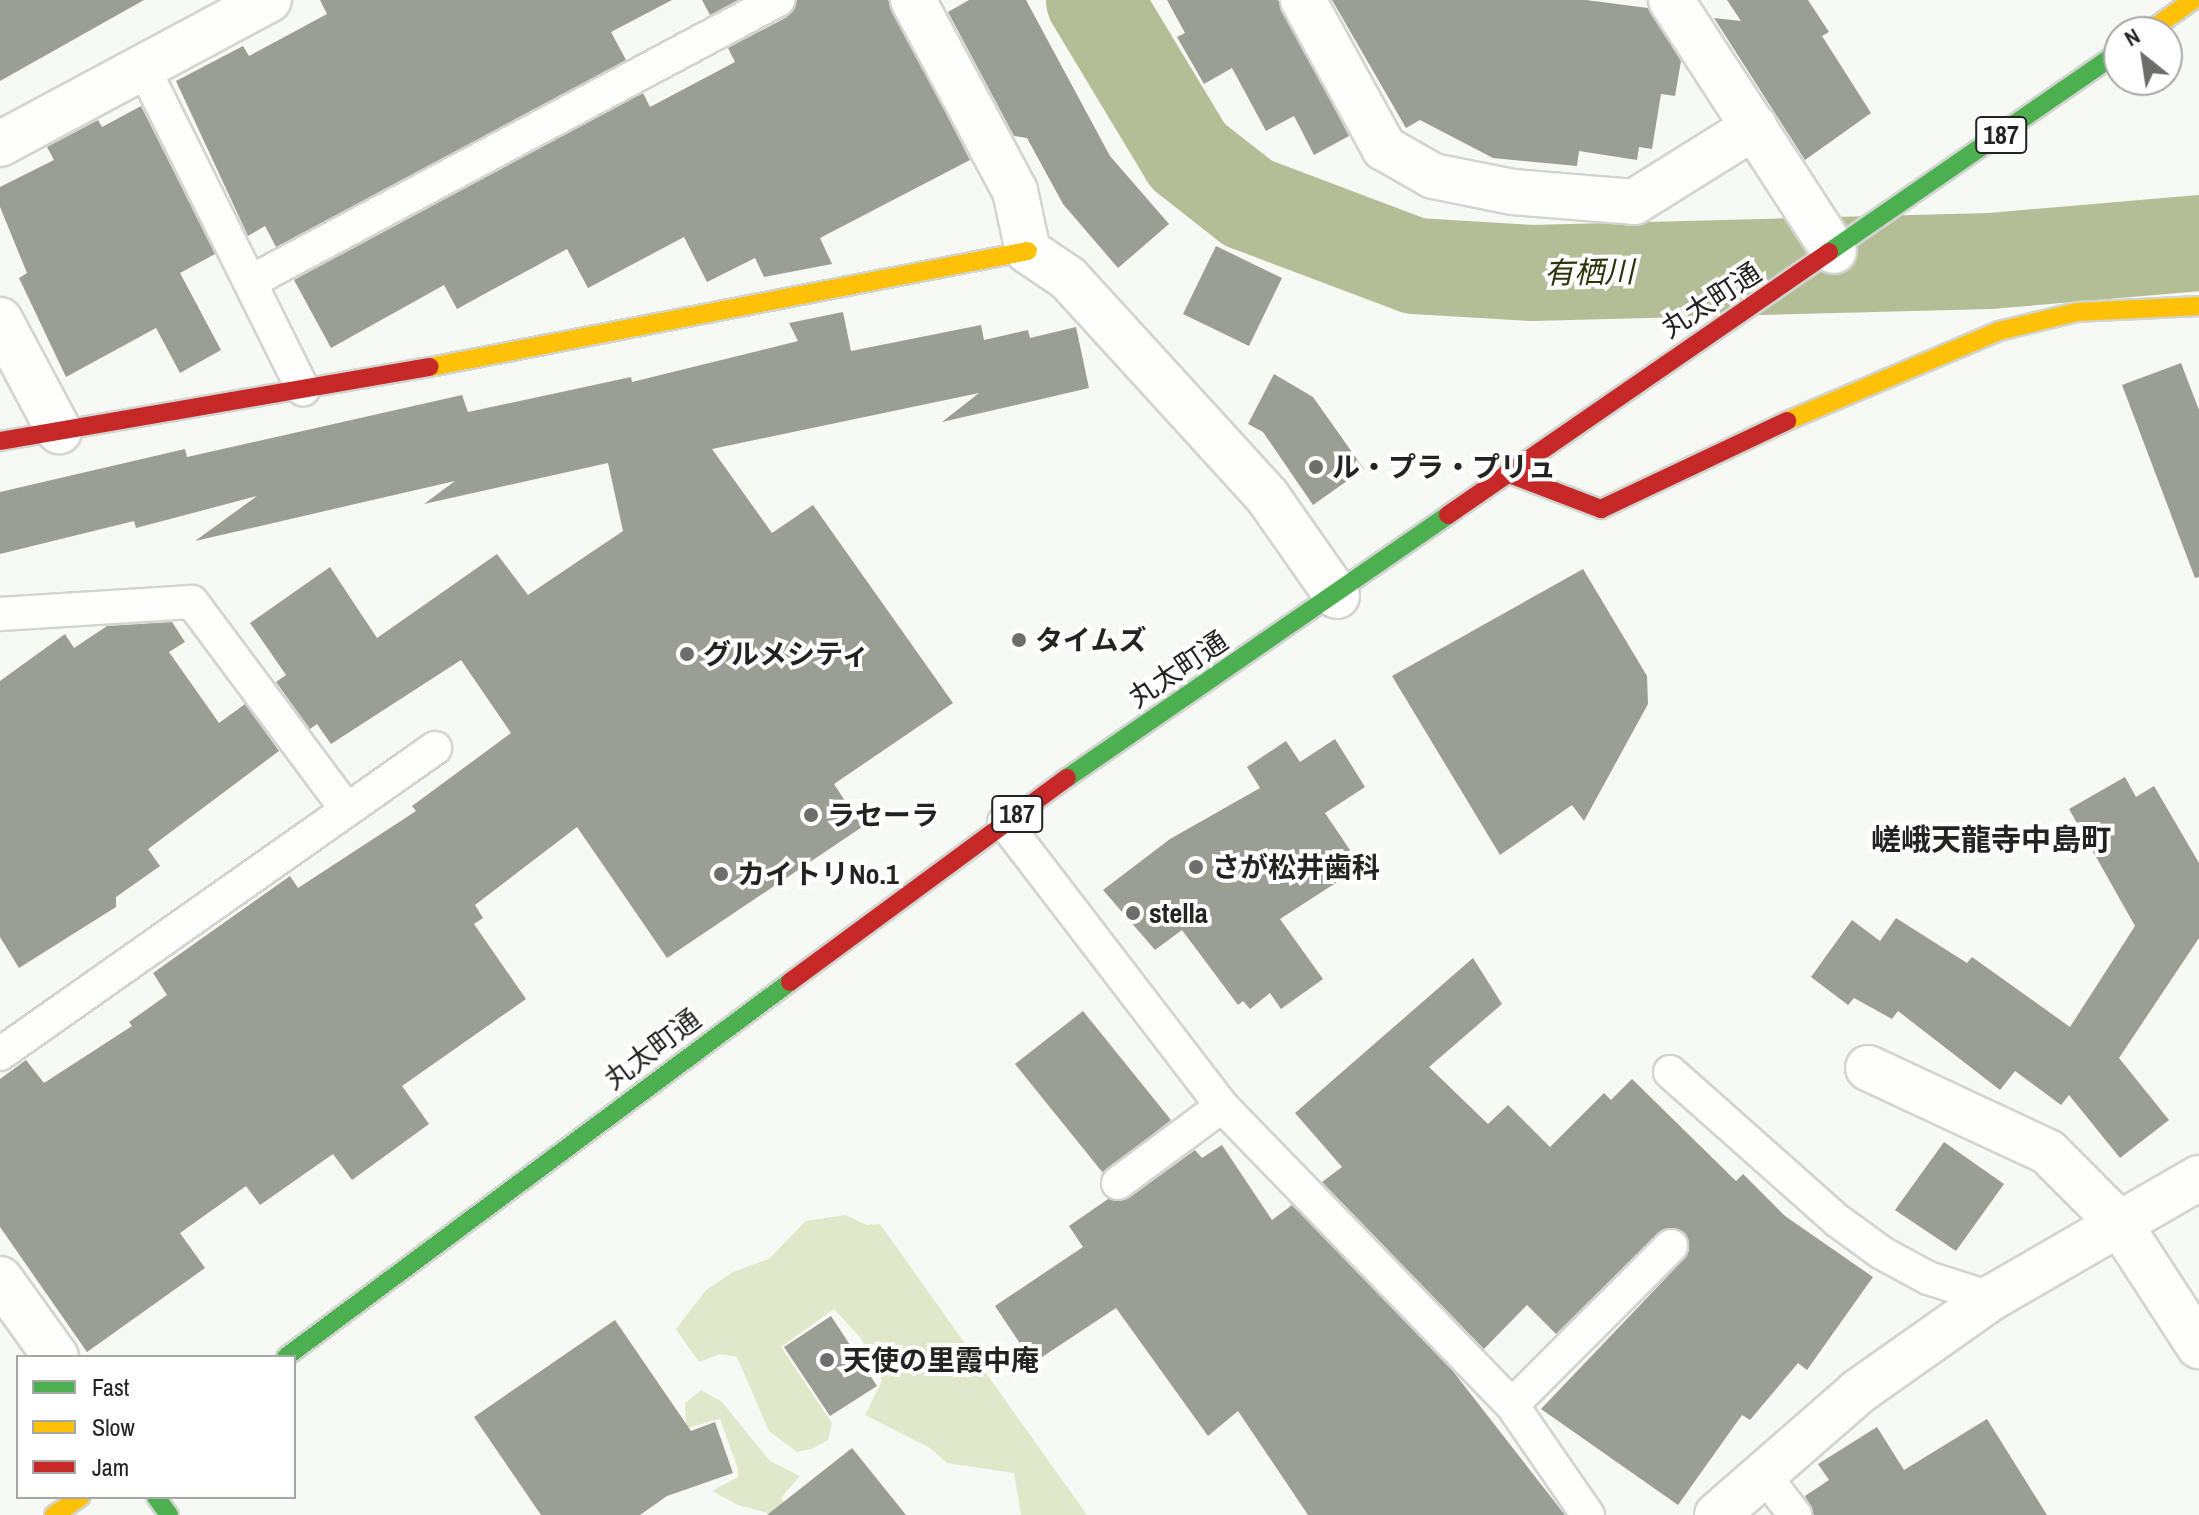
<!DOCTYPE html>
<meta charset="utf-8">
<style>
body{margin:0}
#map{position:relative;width:2199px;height:1515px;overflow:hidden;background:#f7f9f4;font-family:"Archivo Narrow","Noto Sans JP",sans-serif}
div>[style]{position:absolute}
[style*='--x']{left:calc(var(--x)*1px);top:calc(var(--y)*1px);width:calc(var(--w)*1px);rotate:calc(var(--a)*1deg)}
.green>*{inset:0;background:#e0e8c9}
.river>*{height:96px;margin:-48px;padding:0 48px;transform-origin:48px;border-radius:48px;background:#b4be96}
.building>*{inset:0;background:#9b9e92}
.roads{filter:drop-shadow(2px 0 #d2d4d0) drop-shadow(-2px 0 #d2d4d0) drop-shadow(0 2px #d2d4d0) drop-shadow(0 -2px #d2d4d0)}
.lane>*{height:32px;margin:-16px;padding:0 16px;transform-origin:16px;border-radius:16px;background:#fefefd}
.street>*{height:44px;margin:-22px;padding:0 22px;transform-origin:22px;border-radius:22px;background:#fefefd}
.fast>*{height:18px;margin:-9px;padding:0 9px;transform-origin:9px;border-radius:9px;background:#4caf50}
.slow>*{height:18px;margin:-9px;padding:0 9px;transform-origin:9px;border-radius:9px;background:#ffc107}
.jam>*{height:18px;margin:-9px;padding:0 9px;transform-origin:9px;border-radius:9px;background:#c62828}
.dots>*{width:22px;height:22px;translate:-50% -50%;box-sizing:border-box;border:4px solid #fff;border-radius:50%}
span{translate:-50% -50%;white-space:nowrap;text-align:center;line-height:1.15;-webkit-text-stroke:8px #fff;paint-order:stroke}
.shield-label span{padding:2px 6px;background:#fff;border:2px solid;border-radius:6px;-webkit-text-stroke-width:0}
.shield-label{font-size:26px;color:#232321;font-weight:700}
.street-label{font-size:28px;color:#232321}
.poi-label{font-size:28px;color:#232321;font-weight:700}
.left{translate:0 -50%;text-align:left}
.water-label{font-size:30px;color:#2c3409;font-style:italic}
.neighbourhood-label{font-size:30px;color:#232321;font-weight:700}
.legend{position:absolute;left:16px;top:1355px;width:280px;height:144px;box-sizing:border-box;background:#fff;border:2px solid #a7a7a6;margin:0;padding:10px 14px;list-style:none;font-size:24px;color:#232321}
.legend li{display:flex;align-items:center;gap:16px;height:40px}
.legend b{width:40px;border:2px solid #a7a7a6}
.north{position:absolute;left:2103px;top:16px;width:80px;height:80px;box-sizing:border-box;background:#fff;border:2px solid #a7a7a6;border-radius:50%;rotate:330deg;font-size:22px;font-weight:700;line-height:32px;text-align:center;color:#232321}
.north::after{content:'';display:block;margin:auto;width:28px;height:36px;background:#6d6e6b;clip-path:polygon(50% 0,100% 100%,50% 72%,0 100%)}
</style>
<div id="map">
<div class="green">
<div style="clip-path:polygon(845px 1215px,867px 1225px,880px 1224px,1087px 1515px,1021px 1515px,1014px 1473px,947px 1463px,930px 1448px,865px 1415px,882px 1381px,860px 1337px,834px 1309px,781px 1347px,832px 1423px,828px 1440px,811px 1449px,797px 1452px,769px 1431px,737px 1357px,720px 1354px,699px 1362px,676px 1329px,706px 1290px,733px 1272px,769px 1259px,806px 1221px)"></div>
<div style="clip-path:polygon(701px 1390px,722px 1402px,770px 1461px,800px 1476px,781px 1498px,790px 1511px,775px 1515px,738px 1505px,712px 1491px,738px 1477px,738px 1469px,720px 1419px,686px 1428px,685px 1403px)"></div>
</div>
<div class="river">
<div style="--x:1094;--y:0;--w:182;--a:58.9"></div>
<div style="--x:1188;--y:156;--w:76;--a:38.1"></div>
<div style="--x:1248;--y:203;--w:178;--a:20.7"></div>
<div style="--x:1415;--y:266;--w:117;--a:3.4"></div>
<div style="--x:1532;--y:273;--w:458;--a:-1.5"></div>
<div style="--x:1990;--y:261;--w:210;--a:-4.9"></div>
</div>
<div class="building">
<div style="clip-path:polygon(0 0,144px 0,0 81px)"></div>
<div style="clip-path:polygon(320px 0,672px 0,611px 32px,626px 60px,276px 247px,265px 226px,248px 236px,176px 81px,243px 46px,249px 56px,327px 14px)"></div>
<div style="clip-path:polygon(702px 0,738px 0,710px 15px)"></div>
<div style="clip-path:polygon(797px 0,888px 0,970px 160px,820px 238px,832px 264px,764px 277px,755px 258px,707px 282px,684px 237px,588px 288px,567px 249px,457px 309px,444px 285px,331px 348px,294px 280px,643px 93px,650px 107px,735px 62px,728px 48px,787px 17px)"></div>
<div style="clip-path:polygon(969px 0,1026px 0,1110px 156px,1169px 224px,1118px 268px,1063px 204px,1027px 138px,1014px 136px,948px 12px)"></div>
<div style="clip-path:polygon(1167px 0,1278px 0,1349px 136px,1314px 155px,1294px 116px,1266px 131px,1232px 68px,1204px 84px,1177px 37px,1185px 33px)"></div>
<div style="clip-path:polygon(1332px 0,1586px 0,1648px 8px,1681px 61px,1675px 96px,1661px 94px,1652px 149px,1639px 147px,1637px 160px,1579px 151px,1577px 166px,1493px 158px,1420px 120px,1406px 128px)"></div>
<div style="clip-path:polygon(1727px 0,1808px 0,1829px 32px,1822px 36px,1871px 113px,1805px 160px,1714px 18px,1741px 21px)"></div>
<div style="clip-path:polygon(141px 106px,215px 254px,180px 273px,221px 350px,180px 373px,156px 328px,66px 377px,19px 278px,27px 273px,0 207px,0 187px,54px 160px,47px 147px,98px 120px,102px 127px)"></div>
<div style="clip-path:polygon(1216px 246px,1282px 278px,1249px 346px,1183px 314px)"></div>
<div style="clip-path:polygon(843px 312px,851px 351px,981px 325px,984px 340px,1028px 330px,1030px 338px,1076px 327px,1089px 388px,942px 422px,979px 393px,712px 449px,772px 533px,813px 505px,953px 703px,834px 784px,862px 827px,667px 958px,577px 827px,475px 905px,483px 918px,474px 924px,526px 999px,402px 1086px,429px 1124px,352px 1180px,333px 1154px,260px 1205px,246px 1186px,180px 1233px,205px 1268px,87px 1352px,0 1227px,0 1079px,26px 1060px,44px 1083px,132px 1026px,129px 1022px,167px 995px,153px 973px,290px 876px,298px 888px,416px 811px,412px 806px,511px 733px,461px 660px,331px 744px,317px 724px,310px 729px,276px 682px,286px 675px,250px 623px,330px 567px,377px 638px,497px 554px,528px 595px,623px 531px,608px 463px,424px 504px,455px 481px,195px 541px,257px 496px,136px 528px,134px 521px,0 554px,0 492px,185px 449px,187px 457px,462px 395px,468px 412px,631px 377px,632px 382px,798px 341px,789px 323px)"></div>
<div style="clip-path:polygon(2181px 363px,2199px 410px,2199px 577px,2195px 578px,2122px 385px)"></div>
<div style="clip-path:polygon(1274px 374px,1313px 397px,1364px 469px,1313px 505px,1263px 432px,1248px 424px)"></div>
<div style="clip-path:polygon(1583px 569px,1647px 676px,1648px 704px,1584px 821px,1572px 805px,1500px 855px,1392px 676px)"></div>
<div style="clip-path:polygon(172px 622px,185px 642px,169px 652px,219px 723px,245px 704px,279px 751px,148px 849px,160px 866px,116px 897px,116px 907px,19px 968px,0 937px,0 681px,65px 634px,74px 648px,107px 626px)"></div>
<div style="clip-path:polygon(1335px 739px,1365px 787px,1325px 813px,1350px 850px,1337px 858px,1348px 875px,1280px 919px,1323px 979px,1281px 1009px,1270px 993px,1250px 1009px,1243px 1001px,1238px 1005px,1182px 930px,1155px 950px,1103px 890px,1170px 839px,1260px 788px,1247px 767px,1286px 741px,1300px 762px)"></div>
<div style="clip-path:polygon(2125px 777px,2136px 797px,2154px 786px,2199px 863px,2199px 938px,2119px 1058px,2169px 1120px,2120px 1158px,2069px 1095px,2061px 1105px,2015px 1071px,2000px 1090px,1898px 1011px,1892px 1019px,1854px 998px,1848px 1005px,1811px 977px,1852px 920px,1880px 941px,1896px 918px,1967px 963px,1972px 957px,2070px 1027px,2135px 926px,2069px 809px)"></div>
<div style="clip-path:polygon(1473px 958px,1502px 1004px,1429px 1067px,1488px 1124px,1508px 1105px,1550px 1147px,1604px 1093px,1611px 1100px,1632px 1079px,1736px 1181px,1743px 1174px,1785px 1216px,1873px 1277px,1807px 1370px,1798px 1363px,1750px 1420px,1742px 1415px,1678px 1505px,1541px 1409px,1684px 1259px,1689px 1250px,1685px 1233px,1675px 1228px,1658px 1233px,1556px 1334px,1527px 1305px,1484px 1349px,1322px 1182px,1342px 1167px,1295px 1113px)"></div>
<div style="clip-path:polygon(1083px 1011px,1171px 1120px,1103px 1173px,1015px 1064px)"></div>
<div style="clip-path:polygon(1944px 1142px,2004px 1184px,1956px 1251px,1895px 1210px)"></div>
<div style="clip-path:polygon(1222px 1145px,1272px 1220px,1292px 1205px,1452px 1370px,1565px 1515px,1308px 1515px,1238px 1411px,1208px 1436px,1116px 1308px,1033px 1363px,995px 1306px,1083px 1247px,1069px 1226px,1108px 1199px,1129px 1198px,1195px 1150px,1202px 1158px)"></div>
<div style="clip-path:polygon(831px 1316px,877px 1386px,830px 1416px,784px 1347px)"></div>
<div style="clip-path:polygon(615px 1320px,691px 1431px,715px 1422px,733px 1473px,667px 1496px,640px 1515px,541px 1515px,474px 1417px)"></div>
<div style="clip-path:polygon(1987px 1419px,2047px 1515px,1814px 1515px,1805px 1496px,1829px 1480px,1818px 1464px,1877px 1427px,1904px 1470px)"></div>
<div style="clip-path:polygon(852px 1448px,906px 1515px,767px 1515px)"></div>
</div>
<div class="roads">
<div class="lane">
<div style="--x:143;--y:67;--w:360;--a:63.6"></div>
<div style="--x:250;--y:282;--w:599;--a:-28.11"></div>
<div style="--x:0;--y:614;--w:192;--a:-3.6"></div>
<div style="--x:192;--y:602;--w:259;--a:53.3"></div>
<div style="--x:1004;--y:822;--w:358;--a:52.5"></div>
<div style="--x:0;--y:1054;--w:532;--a:-35.12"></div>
<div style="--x:1670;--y:1072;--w:225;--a:41.6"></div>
<div style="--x:1838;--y:1221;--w:54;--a:36"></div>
<div style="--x:1882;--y:1253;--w:52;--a:28.5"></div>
<div style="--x:1928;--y:1278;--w:66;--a:17.6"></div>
<div style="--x:1118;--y:1183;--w:129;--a:-36.5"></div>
<div style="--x:1222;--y:1106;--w:417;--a:45.9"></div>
<div style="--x:1512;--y:1405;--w:134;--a:55.4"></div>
<div style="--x:1512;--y:1405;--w:225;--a:-45"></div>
<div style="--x:1764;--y:1475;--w:51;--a:52.2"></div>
</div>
<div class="street">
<div style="--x:913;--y:0;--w:217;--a:61.9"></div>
<div style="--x:1015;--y:191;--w:61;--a:77.8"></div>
<div style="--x:1028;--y:251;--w:48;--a:34"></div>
<div style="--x:1068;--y:278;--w:295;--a:47.6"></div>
<div style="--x:1267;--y:496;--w:122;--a:55"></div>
<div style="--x:1303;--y:0;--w:169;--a:61.3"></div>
<div style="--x:1384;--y:148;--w:56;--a:29.7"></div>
<div style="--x:1433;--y:176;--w:82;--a:11.3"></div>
<div style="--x:1513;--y:192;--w:121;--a:4.7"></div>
<div style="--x:1634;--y:202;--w:142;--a:-32"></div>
<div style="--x:1671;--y:0;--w:299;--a:57"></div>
<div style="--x:0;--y:144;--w:305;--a:-28.2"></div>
<div style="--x:0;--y:320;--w:126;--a:62"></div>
<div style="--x:1868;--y:1068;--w:199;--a:25"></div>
<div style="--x:2048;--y:1152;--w:100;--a:45"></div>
<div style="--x:2119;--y:1223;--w:147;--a:57"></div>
<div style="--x:0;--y:1279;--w:96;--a:54.3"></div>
<div style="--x:1717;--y:1515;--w:189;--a:-41.1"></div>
<div style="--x:1859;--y:1391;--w:161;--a:-35.2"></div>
<div style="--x:1991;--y:1298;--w:240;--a:-30"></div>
</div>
<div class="fast">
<div style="--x:1829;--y:252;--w:352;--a:-34.6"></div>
<div style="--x:1067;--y:778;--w:463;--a:-34.6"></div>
<div style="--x:286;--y:1357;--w:628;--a:-36.65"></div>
<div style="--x:156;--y:1497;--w:22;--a:54"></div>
</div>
<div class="slow">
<div style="--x:2148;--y:32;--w:55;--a:-35.4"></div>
<div style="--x:430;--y:367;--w:609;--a:-10.98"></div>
<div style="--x:1787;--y:421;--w:230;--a:-23"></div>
<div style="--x:1999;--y:331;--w:80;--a:-13.7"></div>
<div style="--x:2077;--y:312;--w:122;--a:-2.8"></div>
<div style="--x:54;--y:1515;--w:32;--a:-34"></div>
</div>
<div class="jam">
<div style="--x:0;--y:441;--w:436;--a:-9.8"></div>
<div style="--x:1507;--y:473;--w:101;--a:21"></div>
<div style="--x:1601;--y:509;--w:206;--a:-25.3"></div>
<div style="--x:1448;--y:515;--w:463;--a:-34.6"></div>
<div style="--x:790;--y:982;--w:344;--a:-36.4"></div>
</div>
</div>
<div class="dots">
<div style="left:1316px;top:467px;background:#6d6e6b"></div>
<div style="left:1019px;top:640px;background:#6d6e6b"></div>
<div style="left:687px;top:654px;background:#6d6e6b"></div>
<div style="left:811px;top:815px;background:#6d6e6b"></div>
<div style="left:1196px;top:867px;background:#6d6e6b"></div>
<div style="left:721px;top:874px;background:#6d6e6b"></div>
<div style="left:1133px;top:913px;background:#6d6e6b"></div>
<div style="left:827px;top:1360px;background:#6d6e6b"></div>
</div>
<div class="shield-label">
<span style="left:2001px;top:135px">187</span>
<span style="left:1017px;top:814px">187</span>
</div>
<div class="street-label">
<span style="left:1711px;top:300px;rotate:-33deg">丸太町通</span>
<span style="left:1178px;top:669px;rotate:-34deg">丸太町通</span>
<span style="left:652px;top:1049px;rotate:-37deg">丸太町通</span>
</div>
<div class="poi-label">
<span class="left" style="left:1332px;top:467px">ル・プラ・プリュ</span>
<span class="left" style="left:1035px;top:640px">タイムズ</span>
<span class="left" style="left:703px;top:654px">グルメシティ</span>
<span class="left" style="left:827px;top:815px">ラセーラ</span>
<span class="left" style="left:1212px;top:867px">さが松井歯科</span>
<span class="left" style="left:737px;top:874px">カイトリNo.1</span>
<span class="left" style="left:1149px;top:913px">stella</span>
<span class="left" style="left:843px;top:1360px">天使の里霞中庵</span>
</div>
<div class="water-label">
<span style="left:1589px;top:272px;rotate:-1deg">有栖川</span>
</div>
<div class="neighbourhood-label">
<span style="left:1991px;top:839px">嵯峨天龍寺中島町</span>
</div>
<ul class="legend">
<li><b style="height:10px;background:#4caf50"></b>Fast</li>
<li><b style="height:10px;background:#ffc107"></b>Slow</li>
<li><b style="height:10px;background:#c62828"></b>Jam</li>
</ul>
<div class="north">N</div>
</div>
